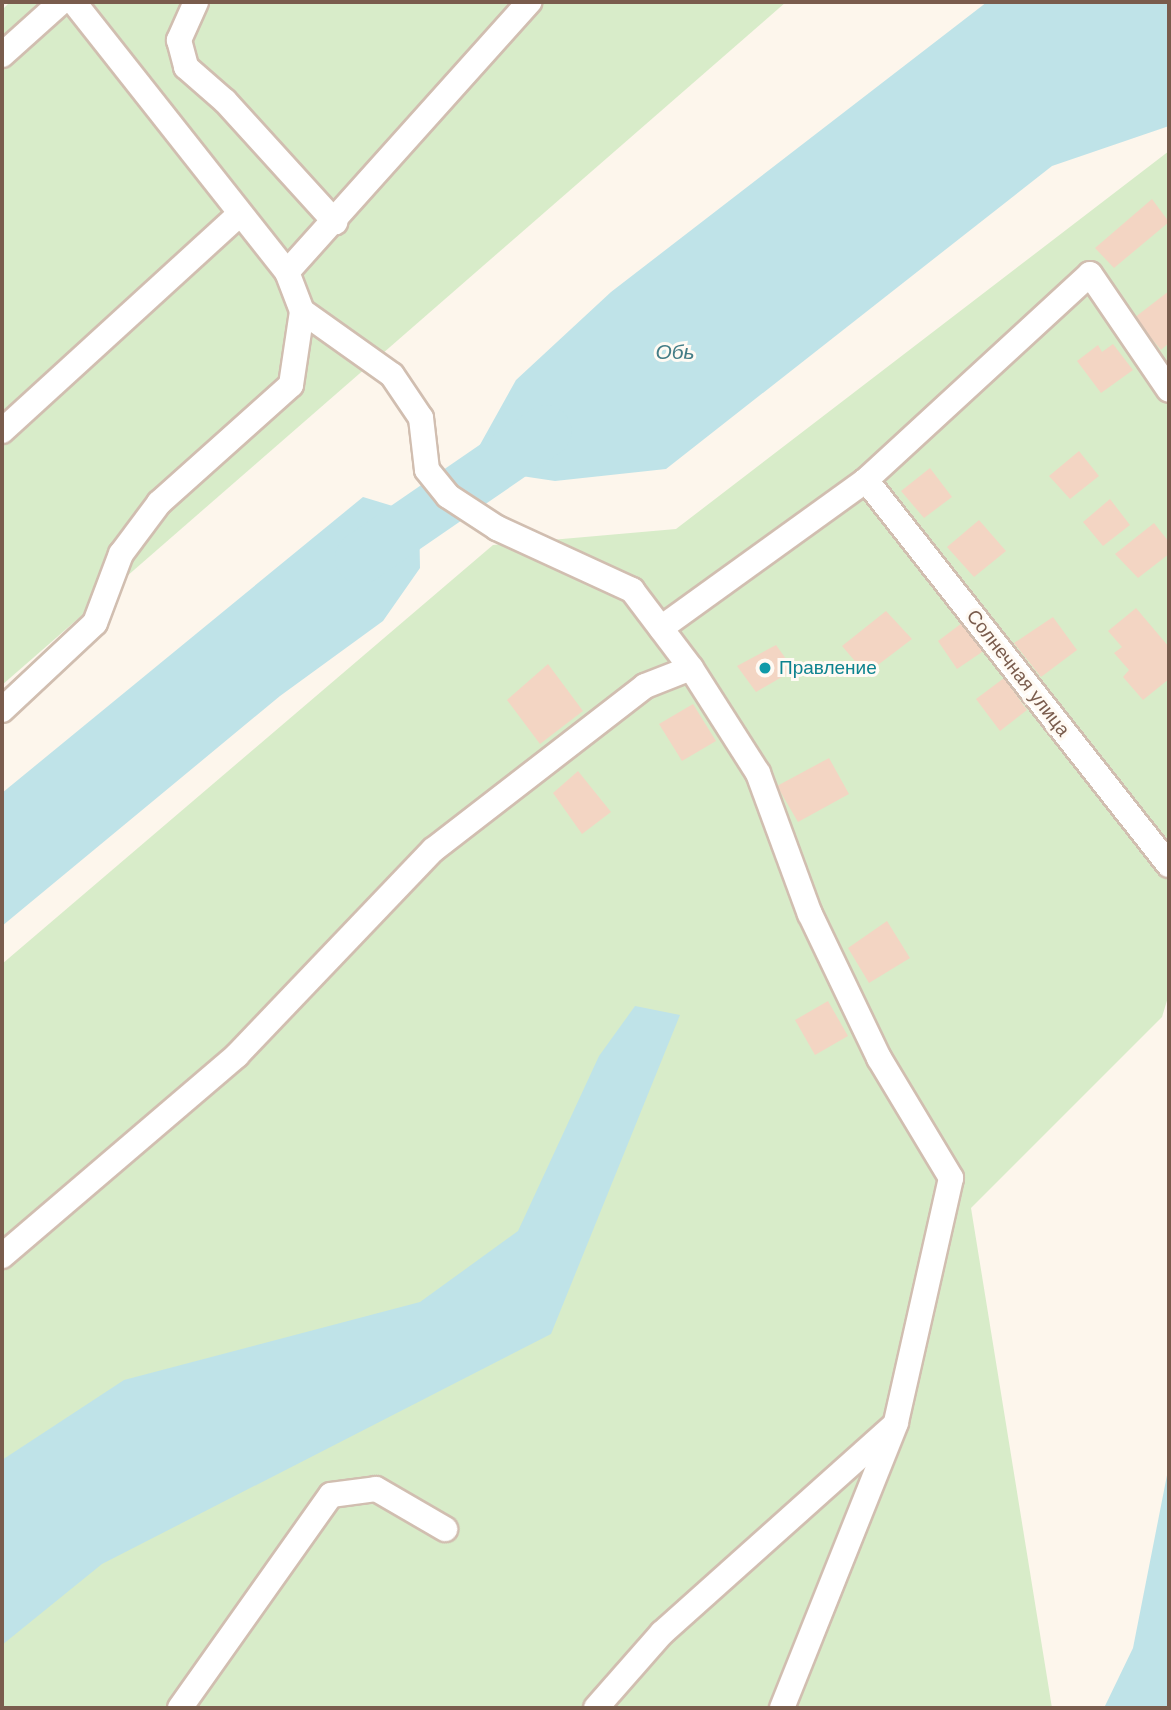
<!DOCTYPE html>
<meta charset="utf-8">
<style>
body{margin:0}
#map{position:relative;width:1171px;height:1710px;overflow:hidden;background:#fdf6ec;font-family:Helvetica,sans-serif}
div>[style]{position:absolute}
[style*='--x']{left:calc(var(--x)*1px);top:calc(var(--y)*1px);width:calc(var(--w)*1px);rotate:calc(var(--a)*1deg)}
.green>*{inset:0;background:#d8ecc9}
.water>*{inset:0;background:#bfe3e8}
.river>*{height:52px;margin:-26px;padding:0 26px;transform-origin:26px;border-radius:26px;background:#bfe3e8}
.building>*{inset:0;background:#f3d5c3}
.roads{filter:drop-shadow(2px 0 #d1beb0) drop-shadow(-2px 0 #d1beb0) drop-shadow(0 2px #d1beb0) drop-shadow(0 -2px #d1beb0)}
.street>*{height:24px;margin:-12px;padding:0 12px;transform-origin:12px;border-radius:12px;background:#fff}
.dots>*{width:19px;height:19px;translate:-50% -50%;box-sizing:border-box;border:4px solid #fffaf3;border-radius:50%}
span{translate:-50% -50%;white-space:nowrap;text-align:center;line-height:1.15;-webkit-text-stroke:6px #fffaf3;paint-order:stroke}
.culture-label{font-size:19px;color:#0d838f}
.left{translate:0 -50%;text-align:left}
.street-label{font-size:19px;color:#7a5c4d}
.water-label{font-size:21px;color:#437c86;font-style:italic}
.frame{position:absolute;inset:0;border:4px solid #7a5c4d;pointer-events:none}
</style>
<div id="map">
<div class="green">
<div style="clip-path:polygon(10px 2px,786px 2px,2px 685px,2px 10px)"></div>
<div style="clip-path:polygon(1169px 151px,1169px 994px,1162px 1017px,971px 1208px,1052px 1708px,2px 1708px,2px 964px,493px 545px,676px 529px)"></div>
</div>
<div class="water">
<div style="clip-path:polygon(987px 2px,1169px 2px,1169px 126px,1052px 166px,666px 469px,555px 481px,467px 468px,516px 380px,611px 292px)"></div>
<div style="clip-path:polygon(363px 497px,419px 514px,420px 568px,383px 621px,280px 696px,2px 926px,2px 793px)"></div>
<div style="clip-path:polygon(635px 1006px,680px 1015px,551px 1334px,102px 1564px,2px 1645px,2px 1460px,124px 1380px,420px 1302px,518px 1231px,599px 1056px)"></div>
<div style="clip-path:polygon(1169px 1465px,1169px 1708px,1104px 1708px,1133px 1648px)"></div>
</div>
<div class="river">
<div style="--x:361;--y:558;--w:224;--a:-34.5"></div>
</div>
<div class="building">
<div style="clip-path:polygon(1152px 199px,1169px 222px,1114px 268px,1095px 248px)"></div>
<div style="clip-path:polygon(1169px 291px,1169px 343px,1161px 350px,1134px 318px)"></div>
<div style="clip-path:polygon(1113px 344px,1133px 370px,1101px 393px,1077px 361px,1098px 345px,1102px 352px)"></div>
<div style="clip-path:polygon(1079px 451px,1099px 476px,1070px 499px,1049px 476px)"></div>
<div style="clip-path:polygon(930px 468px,952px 497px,924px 518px,901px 491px)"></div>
<div style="clip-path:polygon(1110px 499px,1130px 525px,1103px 546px,1083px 522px)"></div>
<div style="clip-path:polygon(979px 520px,1006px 551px,974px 577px,947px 547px)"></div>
<div style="clip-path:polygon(1154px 523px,1169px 542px,1169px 554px,1138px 578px,1115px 554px)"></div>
<div style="clip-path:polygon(1136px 608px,1169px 647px,1169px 679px,1143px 700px,1123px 677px,1129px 670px,1114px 653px,1122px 647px,1108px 631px)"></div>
<div style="clip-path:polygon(886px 611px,912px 639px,866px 674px,842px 646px)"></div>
<div style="clip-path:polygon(1053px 617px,1077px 650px,1041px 677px,1014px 643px)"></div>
<div style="clip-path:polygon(966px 620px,985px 650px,957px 669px,938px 641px)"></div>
<div style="clip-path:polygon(776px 645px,794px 670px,756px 692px,737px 666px)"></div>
<div style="clip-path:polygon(548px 664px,583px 711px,540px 744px,507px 700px)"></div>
<div style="clip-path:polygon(1004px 678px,1027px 710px,1000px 731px,976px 699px)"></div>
<div style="clip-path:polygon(693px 704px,716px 741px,682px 761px,659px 724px)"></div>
<div style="clip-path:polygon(829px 758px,849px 794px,798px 822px,777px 786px)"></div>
<div style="clip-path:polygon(578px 771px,611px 812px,582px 834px,553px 793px)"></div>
<div style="clip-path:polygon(887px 921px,910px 958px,869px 983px,848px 948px)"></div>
<div style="clip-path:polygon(828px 1001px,848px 1036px,815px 1055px,795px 1020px)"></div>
</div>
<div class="roads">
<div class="street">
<div style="--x:196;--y:2;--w:42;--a:114.1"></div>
<div style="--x:179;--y:40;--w:28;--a:75"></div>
<div style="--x:186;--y:67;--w:52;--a:41.1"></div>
<div style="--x:225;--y:101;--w:164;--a:47.7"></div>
<div style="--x:2;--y:55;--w:79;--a:-41.9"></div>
<div style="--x:287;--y:272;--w:363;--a:-48.1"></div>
<div style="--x:302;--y:311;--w:110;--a:35.4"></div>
<div style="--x:392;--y:375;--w:52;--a:56"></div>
<div style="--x:421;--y:418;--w:52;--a:83.4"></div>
<div style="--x:427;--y:470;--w:33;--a:51"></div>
<div style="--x:448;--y:496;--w:59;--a:33.1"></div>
<div style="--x:497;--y:528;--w:149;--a:24.7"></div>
<div style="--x:632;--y:590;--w:98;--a:52.9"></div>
<div style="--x:691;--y:668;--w:125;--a:57.5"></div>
<div style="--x:758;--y:773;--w:150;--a:69.8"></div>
<div style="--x:810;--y:914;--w:160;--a:64.4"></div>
<div style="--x:879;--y:1058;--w:140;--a:59"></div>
<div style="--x:951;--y:1178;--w:251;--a:102.7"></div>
<div style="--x:896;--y:1423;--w:307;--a:111.8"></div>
<div style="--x:2;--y:431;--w:322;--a:-42.4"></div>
<div style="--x:866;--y:480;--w:490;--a:51.8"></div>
<div style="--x:661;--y:628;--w:253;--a:-35.8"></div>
<div style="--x:866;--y:480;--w:304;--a:-42.6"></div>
<div style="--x:1090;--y:274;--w:140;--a:55.7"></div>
<div style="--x:2;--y:710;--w:127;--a:-43.1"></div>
<div style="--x:95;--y:623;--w:74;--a:-69.4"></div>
<div style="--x:121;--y:554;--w:64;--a:-53.3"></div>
<div style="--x:159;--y:503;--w:177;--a:-41.8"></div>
<div style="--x:291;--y:385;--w:75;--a:-81.5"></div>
<div style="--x:302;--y:311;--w:42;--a:-111"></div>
<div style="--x:287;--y:272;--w:344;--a:-128.3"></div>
<div style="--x:2;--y:1256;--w:309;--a:-40.5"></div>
<div style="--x:237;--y:1055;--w:284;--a:-46.3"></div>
<div style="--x:433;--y:850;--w:268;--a:-37.7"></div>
<div style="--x:645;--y:686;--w:49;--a:-21.4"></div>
<div style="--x:180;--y:1708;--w:261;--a:-54.7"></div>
<div style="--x:331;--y:1495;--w:45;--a:-7.6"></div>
<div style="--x:376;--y:1489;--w:80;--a:30.1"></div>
<div style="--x:596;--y:1708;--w:100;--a:-48.7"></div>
<div style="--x:662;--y:1633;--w:309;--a:-41.8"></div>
</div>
</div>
<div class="dots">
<div style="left:765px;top:668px;background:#0f9aa8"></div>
</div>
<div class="culture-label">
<span class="left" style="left:779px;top:668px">Правление</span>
</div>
<div class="street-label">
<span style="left:1018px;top:673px;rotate:52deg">Солнечная улица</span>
</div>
<div class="water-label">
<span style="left:675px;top:352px">Обь</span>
</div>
<div class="frame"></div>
</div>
